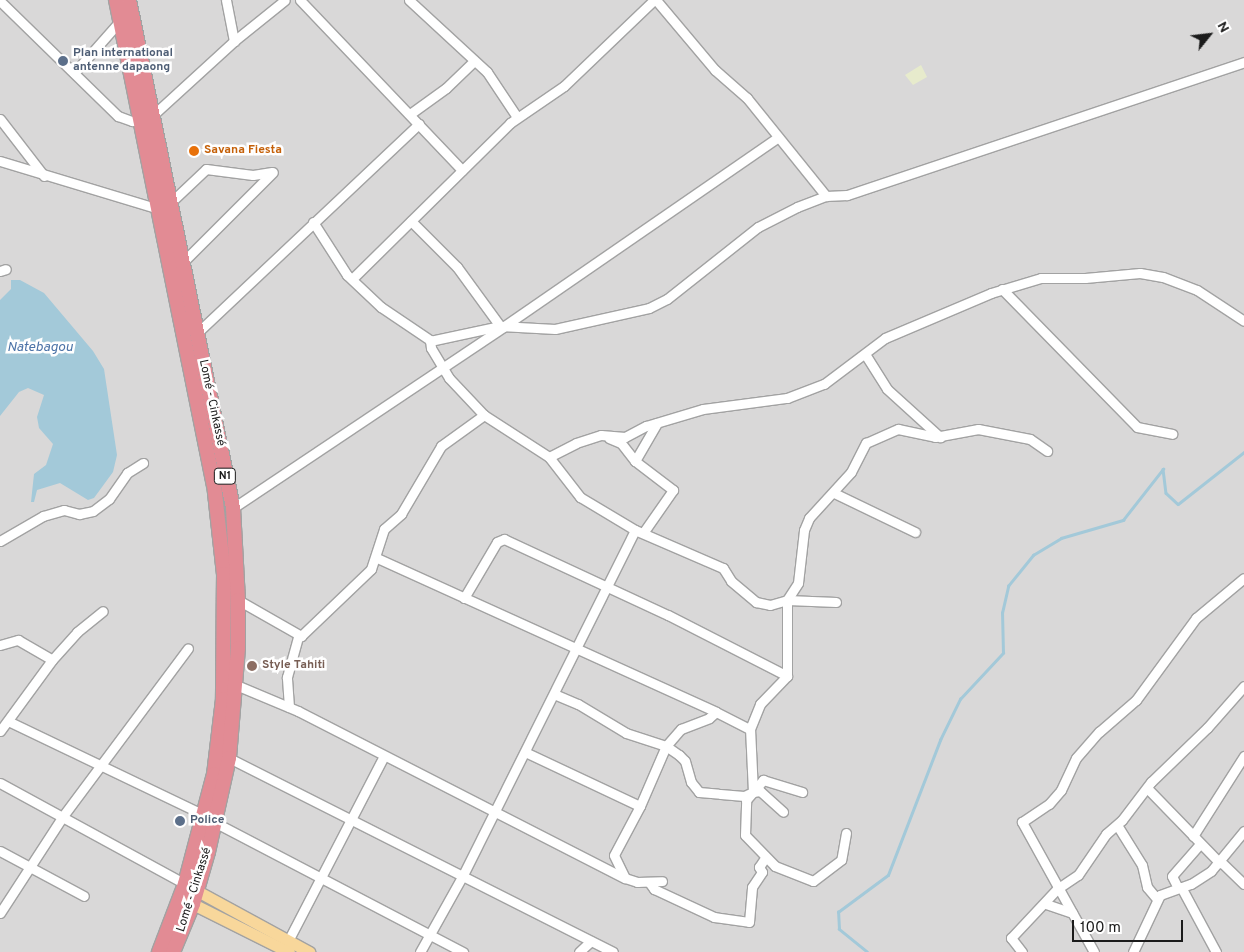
<!DOCTYPE html>
<meta charset="utf-8">
<style>
body{margin:0}
#map{position:relative;width:1244px;height:952px;overflow:hidden;background:#edeae1;font-family:Overpass,sans-serif}
div>[style]{position:absolute}
[style*='--x']{left:calc(var(--x)*1px);top:calc(var(--y)*1px);width:calc(var(--w)*1px);rotate:calc(var(--a)*1deg)}
.residential>*{inset:0;background:#d9d8d8}
.farmland>*{inset:0;background:#e7ebcc}
.water>*{inset:0;background:#a3c9d9}
.stream>*{height:2.5px;margin:-1.25px;padding:0 1.25px;transform-origin:1.25px;border-radius:1.25px;background:#a3c9d9}
.roads{filter:drop-shadow(1px 0 #a2a2a2) drop-shadow(-1px 0 #a2a2a2) drop-shadow(0 1px #a2a2a2) drop-shadow(0 -1px #a2a2a2)}
.minor>*{height:9px;margin:-4.5px;padding:0 4.5px;transform-origin:4.5px;border-radius:4.5px;background:#fff}
.major>*{height:11px;margin:-5.5px;padding:0 5.5px;transform-origin:5.5px;border-radius:5.5px;background:#f8d79b}
.highway>*{height:14px;margin:-7px;padding:0 7px;transform-origin:7px;border-radius:7px;background:#e28b94}
.dots>*{width:14px;height:14px;translate:-50% -50%;box-sizing:border-box;border:2px solid #fff;border-radius:50%}
span{translate:-50% -50%;white-space:nowrap;text-align:center;line-height:1.15;-webkit-text-stroke:5px #fff;paint-order:stroke}
.shield-label span{padding:1px 4px;background:#fff;border:1px solid;border-radius:4px;-webkit-text-stroke-width:0}
.shield-label{font-size:11px;color:#1b1b1b;font-weight:700}
.service-label{font-size:12px;color:#4e5e75;font-weight:700}
.left{translate:0 -50%;text-align:left}
.food-label{font-size:12px;color:#c56008;font-weight:700}
.street-label{font-size:12px;color:#1b1b1b}
.education-label{font-size:12px;color:#785e54;font-weight:700}
.water-label{font-size:14px;color:#4c73a7;font-style:italic}
.north{position:absolute;left:1184px;top:10px;width:50px;height:50px;-webkit-text-stroke:4px #fff;paint-order:stroke;rotate:61deg;font-size:14px;font-weight:700;line-height:20px;text-align:center;color:#1b1b1b}
.north::after{content:'';display:block;margin:auto;width:18px;height:22px;background:#1b1b1b;clip-path:polygon(50% 0,100% 100%,50% 72%,0 100%)}
.scale{position:absolute;left:1072px;top:920px;width:111px;height:22px;box-sizing:border-box;border:2px solid #1b1b1b;border-top:0;padding-left:6px;font-size:15px;line-height:18px;white-space:nowrap;color:#1b1b1b;-webkit-text-stroke:4px #fff;paint-order:stroke}
</style>
<div id="map">
<div class="residential">
<div style="clip-path:polygon(0 0,1244px 0,1244px 952px,0 952px)"></div>
</div>
<div class="farmland">
<div style="clip-path:polygon(921px 65px,927px 77px,913px 85px,905px 75px)"></div>
</div>
<div class="water">
<div style="clip-path:polygon(11px 280px,20px 280px,44px 293px,93px 351px,104px 369px,117px 455px,113px 472px,94px 498px,88px 500px,60px 483px,37px 490px,34px 502px,31px 502px,34px 474px,46px 465px,53px 444px,39px 428px,37px 417px,44px 395px,28px 388px,19px 392px,0 416px,0 300px,11px 289px)"></div>
</div>
<div class="stream">
<div style="--x:867;--y:952;--w:36;--a:-141"></div>
<div style="--x:839;--y:929;--w:17;--a:-93"></div>
<div style="--x:838;--y:912;--w:62;--a:-36.5"></div>
<div style="--x:888;--y:875;--w:145;--a:-68.9"></div>
<div style="--x:940;--y:740;--w:46;--a:-64"></div>
<div style="--x:960;--y:699;--w:63;--a:-46.9"></div>
<div style="--x:1003;--y:653;--w:40;--a:-91.4"></div>
<div style="--x:1002;--y:613;--w:28;--a:-77"></div>
<div style="--x:1008;--y:586;--w:40;--a:-51"></div>
<div style="--x:1033;--y:555;--w:33;--a:-31"></div>
<div style="--x:1061;--y:538;--w:65;--a:-16.2"></div>
<div style="--x:1123;--y:520;--w:65;--a:-51.9"></div>
<div style="--x:1163;--y:469;--w:24;--a:83"></div>
<div style="--x:1166;--y:493;--w:16;--a:43"></div>
<div style="--x:1178;--y:504;--w:84;--a:-38.2"></div>
</div>
<div class="roads">
<div class="minor">
<div style="--x:226;--y:0;--w:42;--a:79"></div>
<div style="--x:300;--y:0;--w:235;--a:46.4"></div>
<div style="--x:409;--y:0;--w:106;--a:42.7"></div>
<div style="--x:487;--y:72;--w:54;--a:56.3"></div>
<div style="--x:656;--y:0;--w:92;--a:49.9"></div>
<div style="--x:715;--y:70;--w:43;--a:41.2"></div>
<div style="--x:747;--y:98;--w:126;--a:51.1"></div>
<div style="--x:0;--y:1;--w:165;--a:44.3"></div>
<div style="--x:118;--y:116;--w:15;--a:20"></div>
<div style="--x:132;--y:121;--w:10;--a:-6"></div>
<div style="--x:74;--y:73;--w:69;--a:-48.5"></div>
<div style="--x:410;--y:114;--w:44;--a:-35.8"></div>
<div style="--x:446;--y:88;--w:39;--a:-44"></div>
<div style="--x:152;--y:116;--w:111;--a:-42.4"></div>
<div style="--x:234;--y:41;--w:65;--a:-38.8"></div>
<div style="--x:0;--y:119;--w:72;--a:52.3"></div>
<div style="--x:0;--y:161;--w:166;--a:16.8"></div>
<div style="--x:169;--y:204;--w:51;--a:-43.4"></div>
<div style="--x:206;--y:169;--w:47;--a:7.3"></div>
<div style="--x:253;--y:175;--w:19;--a:-9"></div>
<div style="--x:411;--y:221;--w:65;--a:45"></div>
<div style="--x:457;--y:267;--w:73;--a:53.9"></div>
<div style="--x:313;--y:222;--w:63;--a:57.3"></div>
<div style="--x:347;--y:275;--w:47;--a:43.3"></div>
<div style="--x:381;--y:307;--w:59;--a:34"></div>
<div style="--x:430;--y:340;--w:8;--a:83"></div>
<div style="--x:431;--y:348;--w:35;--a:59"></div>
<div style="--x:449;--y:378;--w:51;--a:46.6"></div>
<div style="--x:183;--y:262;--w:127;--a:-45"></div>
<div style="--x:0;--y:271;--w:6;--a:-18"></div>
<div style="--x:352;--y:279;--w:222;--a:-44.6"></div>
<div style="--x:510;--y:123;--w:65;--a:-34.4"></div>
<div style="--x:564;--y:86;--w:124;--a:-43.7"></div>
<div style="--x:1002;--y:289;--w:193;--a:45.6"></div>
<div style="--x:1137;--y:427;--w:36;--a:11"></div>
<div style="--x:197;--y:333;--w:305;--a:-43.3"></div>
<div style="--x:430;--y:341;--w:72;--a:-12.1"></div>
<div style="--x:500;--y:326;--w:55;--a:3.1"></div>
<div style="--x:555;--y:329;--w:96;--a:-12.6"></div>
<div style="--x:649;--y:308;--w:20;--a:-27"></div>
<div style="--x:667;--y:299;--w:116;--a:-38.4"></div>
<div style="--x:758;--y:227;--w:44;--a:-27.1"></div>
<div style="--x:797;--y:207;--w:31;--a:-21"></div>
<div style="--x:826;--y:196;--w:21;--a:-3"></div>
<div style="--x:847;--y:195;--w:419;--a:-18.5"></div>
<div style="--x:865;--y:354;--w:41;--a:57.8"></div>
<div style="--x:887;--y:389;--w:72;--a:42.2"></div>
<div style="--x:609;--y:438;--w:13;--a:23"></div>
<div style="--x:621;--y:443;--w:23;--a:52"></div>
<div style="--x:635;--y:461;--w:48;--a:37.3"></div>
<div style="--x:673;--y:490;--w:52;--a:124.9"></div>
<div style="--x:549;--y:457;--w:51;--a:52.2"></div>
<div style="--x:580;--y:497;--w:64;--a:31"></div>
<div style="--x:635;--y:530;--w:96;--a:23.4"></div>
<div style="--x:723;--y:568;--w:15;--a:58"></div>
<div style="--x:731;--y:581;--w:33;--a:40"></div>
<div style="--x:756;--y:602;--w:14;--a:12"></div>
<div style="--x:770;--y:605;--w:18;--a:-16"></div>
<div style="--x:787;--y:600;--w:49;--a:2.3"></div>
<div style="--x:635;--y:461;--w:44;--a:-59.9"></div>
<div style="--x:834;--y:493;--w:90;--a:25.7"></div>
<div style="--x:233;--y:508;--w:325;--a:-33.8"></div>
<div style="--x:503;--y:327;--w:334;--a:-34.6"></div>
<div style="--x:0;--y:541;--w:50;--a:-30.2"></div>
<div style="--x:43;--y:516;--w:22;--a:-16"></div>
<div style="--x:64;--y:510;--w:16;--a:15"></div>
<div style="--x:79;--y:514;--w:14;--a:-12"></div>
<div style="--x:93;--y:511;--w:20;--a:-37"></div>
<div style="--x:109;--y:499;--w:32;--a:-55"></div>
<div style="--x:127;--y:473;--w:19;--a:-32"></div>
<div style="--x:377;--y:558;--w:372;--a:24.4"></div>
<div style="--x:464;--y:598;--w:65;--a:-59.5"></div>
<div style="--x:497;--y:542;--w:8;--a:-23"></div>
<div style="--x:504;--y:539;--w:181;--a:24.9"></div>
<div style="--x:668;--y:615;--w:134;--a:27.1"></div>
<div style="--x:238;--y:600;--w:73;--a:29.7"></div>
<div style="--x:301;--y:636;--w:97;--a:-43.7"></div>
<div style="--x:371;--y:569;--w:42;--a:-72"></div>
<div style="--x:384;--y:529;--w:23;--a:-41"></div>
<div style="--x:401;--y:514;--w:79;--a:-59.5"></div>
<div style="--x:441;--y:446;--w:53;--a:-35.8"></div>
<div style="--x:484;--y:415;--w:77;--a:32.9"></div>
<div style="--x:549;--y:457;--w:30;--a:-27"></div>
<div style="--x:576;--y:443;--w:26;--a:-18"></div>
<div style="--x:601;--y:435;--w:24;--a:5"></div>
<div style="--x:625;--y:437;--w:24;--a:-28"></div>
<div style="--x:646;--y:426;--w:59;--a:-16.6"></div>
<div style="--x:703;--y:409;--w:85;--a:-7.5"></div>
<div style="--x:787;--y:398;--w:40;--a:-21"></div>
<div style="--x:824;--y:384;--w:76;--a:-37"></div>
<div style="--x:885;--y:338;--w:115;--a:-23"></div>
<div style="--x:991;--y:293;--w:52;--a:-16.7"></div>
<div style="--x:1041;--y:278;--w:44;--a:0"></div>
<div style="--x:1085;--y:278;--w:55;--a:-5.2"></div>
<div style="--x:1140;--y:273;--w:23;--a:10"></div>
<div style="--x:1163;--y:277;--w:36;--a:21"></div>
<div style="--x:1197;--y:290;--w:56;--a:33.4"></div>
<div style="--x:0;--y:645;--w:19;--a:-16"></div>
<div style="--x:18;--y:640;--w:39;--a:30"></div>
<div style="--x:236;--y:685;--w:67;--a:22.8"></div>
<div style="--x:298;--y:711;--w:367;--a:27.1"></div>
<div style="--x:625;--y:878;--w:13;--a:18"></div>
<div style="--x:637;--y:882;--w:25;--a:-2"></div>
<div style="--x:554;--y:694;--w:26;--a:23"></div>
<div style="--x:578;--y:704;--w:56;--a:31.1"></div>
<div style="--x:626;--y:733;--w:42;--a:18"></div>
<div style="--x:666;--y:746;--w:16;--a:35"></div>
<div style="--x:679;--y:755;--w:8;--a:45"></div>
<div style="--x:685;--y:761;--w:22;--a:74"></div>
<div style="--x:691;--y:782;--w:13;--a:51"></div>
<div style="--x:699;--y:792;--w:45;--a:5.1"></div>
<div style="--x:744;--y:796;--w:10;--a:-24"></div>
<div style="--x:753;--y:792;--w:16;--a:-50"></div>
<div style="--x:763;--y:780;--w:41;--a:17.1"></div>
<div style="--x:289;--y:707;--w:30;--a:-94"></div>
<div style="--x:287;--y:677;--w:41;--a:-74.6"></div>
<div style="--x:8;--y:721;--w:217;--a:25.6"></div>
<div style="--x:0;--y:731;--w:88;--a:-53.8"></div>
<div style="--x:52;--y:660;--w:38;--a:-48"></div>
<div style="--x:77;--y:632;--w:33;--a:-39"></div>
<div style="--x:525;--y:752;--w:127;--a:25.2"></div>
<div style="--x:640;--y:806;--w:65;--a:-66.6"></div>
<div style="--x:666;--y:746;--w:23;--a:-49"></div>
<div style="--x:681;--y:729;--w:30;--a:-21"></div>
<div style="--x:709;--y:718;--w:9;--a:-41"></div>
<div style="--x:716;--y:712;--w:38;--a:27"></div>
<div style="--x:229;--y:758;--w:430;--a:26.8"></div>
<div style="--x:0;--y:783;--w:211;--a:28.6"></div>
<div style="--x:1147;--y:788;--w:105;--a:45.8"></div>
<div style="--x:753;--y:792;--w:7;--a:-8"></div>
<div style="--x:760;--y:791;--w:31;--a:42"></div>
<div style="--x:216;--y:823;--w:279;--a:27.6"></div>
<div style="--x:1117;--y:825;--w:47;--a:58"></div>
<div style="--x:1142;--y:865;--w:23;--a:77"></div>
<div style="--x:1147;--y:887;--w:16;--a:50"></div>
<div style="--x:846;--y:833;--w:27;--a:100"></div>
<div style="--x:841;--y:860;--w:35;--a:143"></div>
<div style="--x:813;--y:881;--w:41;--a:-158.5"></div>
<div style="--x:775;--y:866;--w:43;--a:-134.1"></div>
<div style="--x:745;--y:835;--w:35;--a:-88"></div>
<div style="--x:746;--y:800;--w:11;--a:-49"></div>
<div style="--x:753;--y:792;--w:63;--a:-92.7"></div>
<div style="--x:750;--y:729;--w:27;--a:-68"></div>
<div style="--x:760;--y:704;--w:39;--a:-46"></div>
<div style="--x:787;--y:676;--w:76;--a:-90"></div>
<div style="--x:787;--y:600;--w:20;--a:-57"></div>
<div style="--x:798;--y:583;--w:53;--a:-83.5"></div>
<div style="--x:804;--y:530;--w:13;--a:-67"></div>
<div style="--x:809;--y:518;--w:62;--a:-47.6"></div>
<div style="--x:851;--y:472;--w:33;--a:-63"></div>
<div style="--x:866;--y:443;--w:35;--a:-24"></div>
<div style="--x:898;--y:429;--w:38;--a:12"></div>
<div style="--x:935;--y:437;--w:44;--a:-10.5"></div>
<div style="--x:978;--y:429;--w:53;--a:10.9"></div>
<div style="--x:1030;--y:439;--w:21;--a:35"></div>
<div style="--x:1193;--y:836;--w:95;--a:-57.5"></div>
<div style="--x:0;--y:851;--w:95;--a:28.2"></div>
<div style="--x:1220;--y:861;--w:33;--a:44"></div>
<div style="--x:625;--y:878;--w:25;--a:-116"></div>
<div style="--x:614;--y:855;--w:55;--a:-62"></div>
<div style="--x:649;--y:882;--w:9;--a:54"></div>
<div style="--x:654;--y:889;--w:66;--a:25"></div>
<div style="--x:714;--y:917;--w:35;--a:8"></div>
<div style="--x:749;--y:922;--w:35;--a:-85"></div>
<div style="--x:752;--y:887;--w:18;--a:-56"></div>
<div style="--x:762;--y:872;--w:6;--a:-121"></div>
<div style="--x:759;--y:867;--w:11;--a:-56"></div>
<div style="--x:1181;--y:887;--w:74;--a:61.7"></div>
<div style="--x:1178;--y:888;--w:13;--a:-117"></div>
<div style="--x:1172;--y:876;--w:41;--a:-48.9"></div>
<div style="--x:1046;--y:904;--w:28;--a:19"></div>
<div style="--x:0;--y:913;--w:116;--a:-57"></div>
<div style="--x:63;--y:816;--w:209;--a:-53.3"></div>
<div style="--x:288;--y:941;--w:208;--a:-62.6"></div>
<div style="--x:420;--y:952;--w:88;--a:-60.8"></div>
<div style="--x:463;--y:875;--w:385;--a:-63.5"></div>
<div style="--x:579;--y:952;--w:16;--a:-43"></div>
<div style="--x:1022;--y:952;--w:18;--a:-128"></div>
<div style="--x:1011;--y:938;--w:67;--a:-46.8"></div>
<div style="--x:1057;--y:889;--w:25;--a:-34"></div>
<div style="--x:1078;--y:875;--w:50;--a:-55.7"></div>
<div style="--x:1106;--y:834;--w:21;--a:-41"></div>
<div style="--x:1122;--y:820;--w:48;--a:-52.7"></div>
<div style="--x:1151;--y:782;--w:78;--a:-44"></div>
<div style="--x:1207;--y:728;--w:56;--a:-48.6"></div>
<div style="--x:1094;--y:952;--w:149;--a:-119"></div>
<div style="--x:1022;--y:822;--w:32;--a:-34"></div>
<div style="--x:1049;--y:804;--w:18;--a:-49"></div>
<div style="--x:1061;--y:790;--w:35;--a:-65"></div>
<div style="--x:1076;--y:758;--w:35;--a:-49"></div>
<div style="--x:1099;--y:732;--w:49;--a:-40.9"></div>
<div style="--x:1136;--y:700;--w:102;--a:-53.8"></div>
<div style="--x:1196;--y:618;--w:62;--a:-39.8"></div>
<div style="--x:1133;--y:952;--w:63;--a:-64.7"></div>
<div style="--x:1160;--y:895;--w:33;--a:-20"></div>
<div style="--x:1191;--y:884;--w:24;--a:-33"></div>
<div style="--x:1211;--y:871;--w:52;--a:-50.5"></div>
</div>
<div class="major">
<div style="--x:190;--y:887;--w:136;--a:28.6"></div>
<div style="--x:187;--y:901;--w:114;--a:26.6"></div>
</div>
<div class="highway">
<div style="--x:116;--y:0;--w:494;--a:78.6"></div>
<div style="--x:214;--y:484;--w:91;--a:83.7"></div>
<div style="--x:224;--y:574;--w:125;--a:90.5"></div>
<div style="--x:223;--y:699;--w:76;--a:96.8"></div>
<div style="--x:214;--y:774;--w:114;--a:104.8"></div>
<div style="--x:185;--y:884;--w:73;--a:110.9"></div>
<div style="--x:129;--y:0;--w:519;--a:78.43"></div>
<div style="--x:233;--y:508;--w:92;--a:86.9"></div>
<div style="--x:238;--y:600;--w:48;--a:90"></div>
<div style="--x:238;--y:648;--w:110;--a:94.7"></div>
<div style="--x:229;--y:758;--w:96;--a:102.6"></div>
<div style="--x:208;--y:852;--w:54;--a:106.1"></div>
<div style="--x:193;--y:904;--w:52;--a:112.6"></div>
</div>
</div>
<div class="dots">
<div style="left:63px;top:61px;background:#5c6f8a"></div>
<div style="left:194px;top:151px;background:#e8710a"></div>
<div style="left:252px;top:666px;background:#8d6e63"></div>
<div style="left:180px;top:821px;background:#5c6f8a"></div>
</div>
<div class="shield-label">
<span style="left:225px;top:476px">N1</span>
</div>
<div class="service-label">
<span class="left" style="left:73px;top:61px">Plan international<br>antenne dapaong</span>
<span class="left" style="left:190px;top:821px">Police</span>
</div>
<div class="food-label">
<span class="left" style="left:204px;top:151px">Savana Fiesta</span>
</div>
<div class="street-label">
<span style="left:211px;top:403px;rotate:78deg">Lomé - Cinkassé</span>
<span style="left:195px;top:890px;rotate:-72deg">Lomé - Cinkassé</span>
</div>
<div class="education-label">
<span class="left" style="left:262px;top:666px">Style Tahiti</span>
</div>
<div class="water-label">
<span style="left:40px;top:348px">Natebagou</span>
</div>
<div class="north">N</div>
<div class="scale">100 m</div>
</div>
